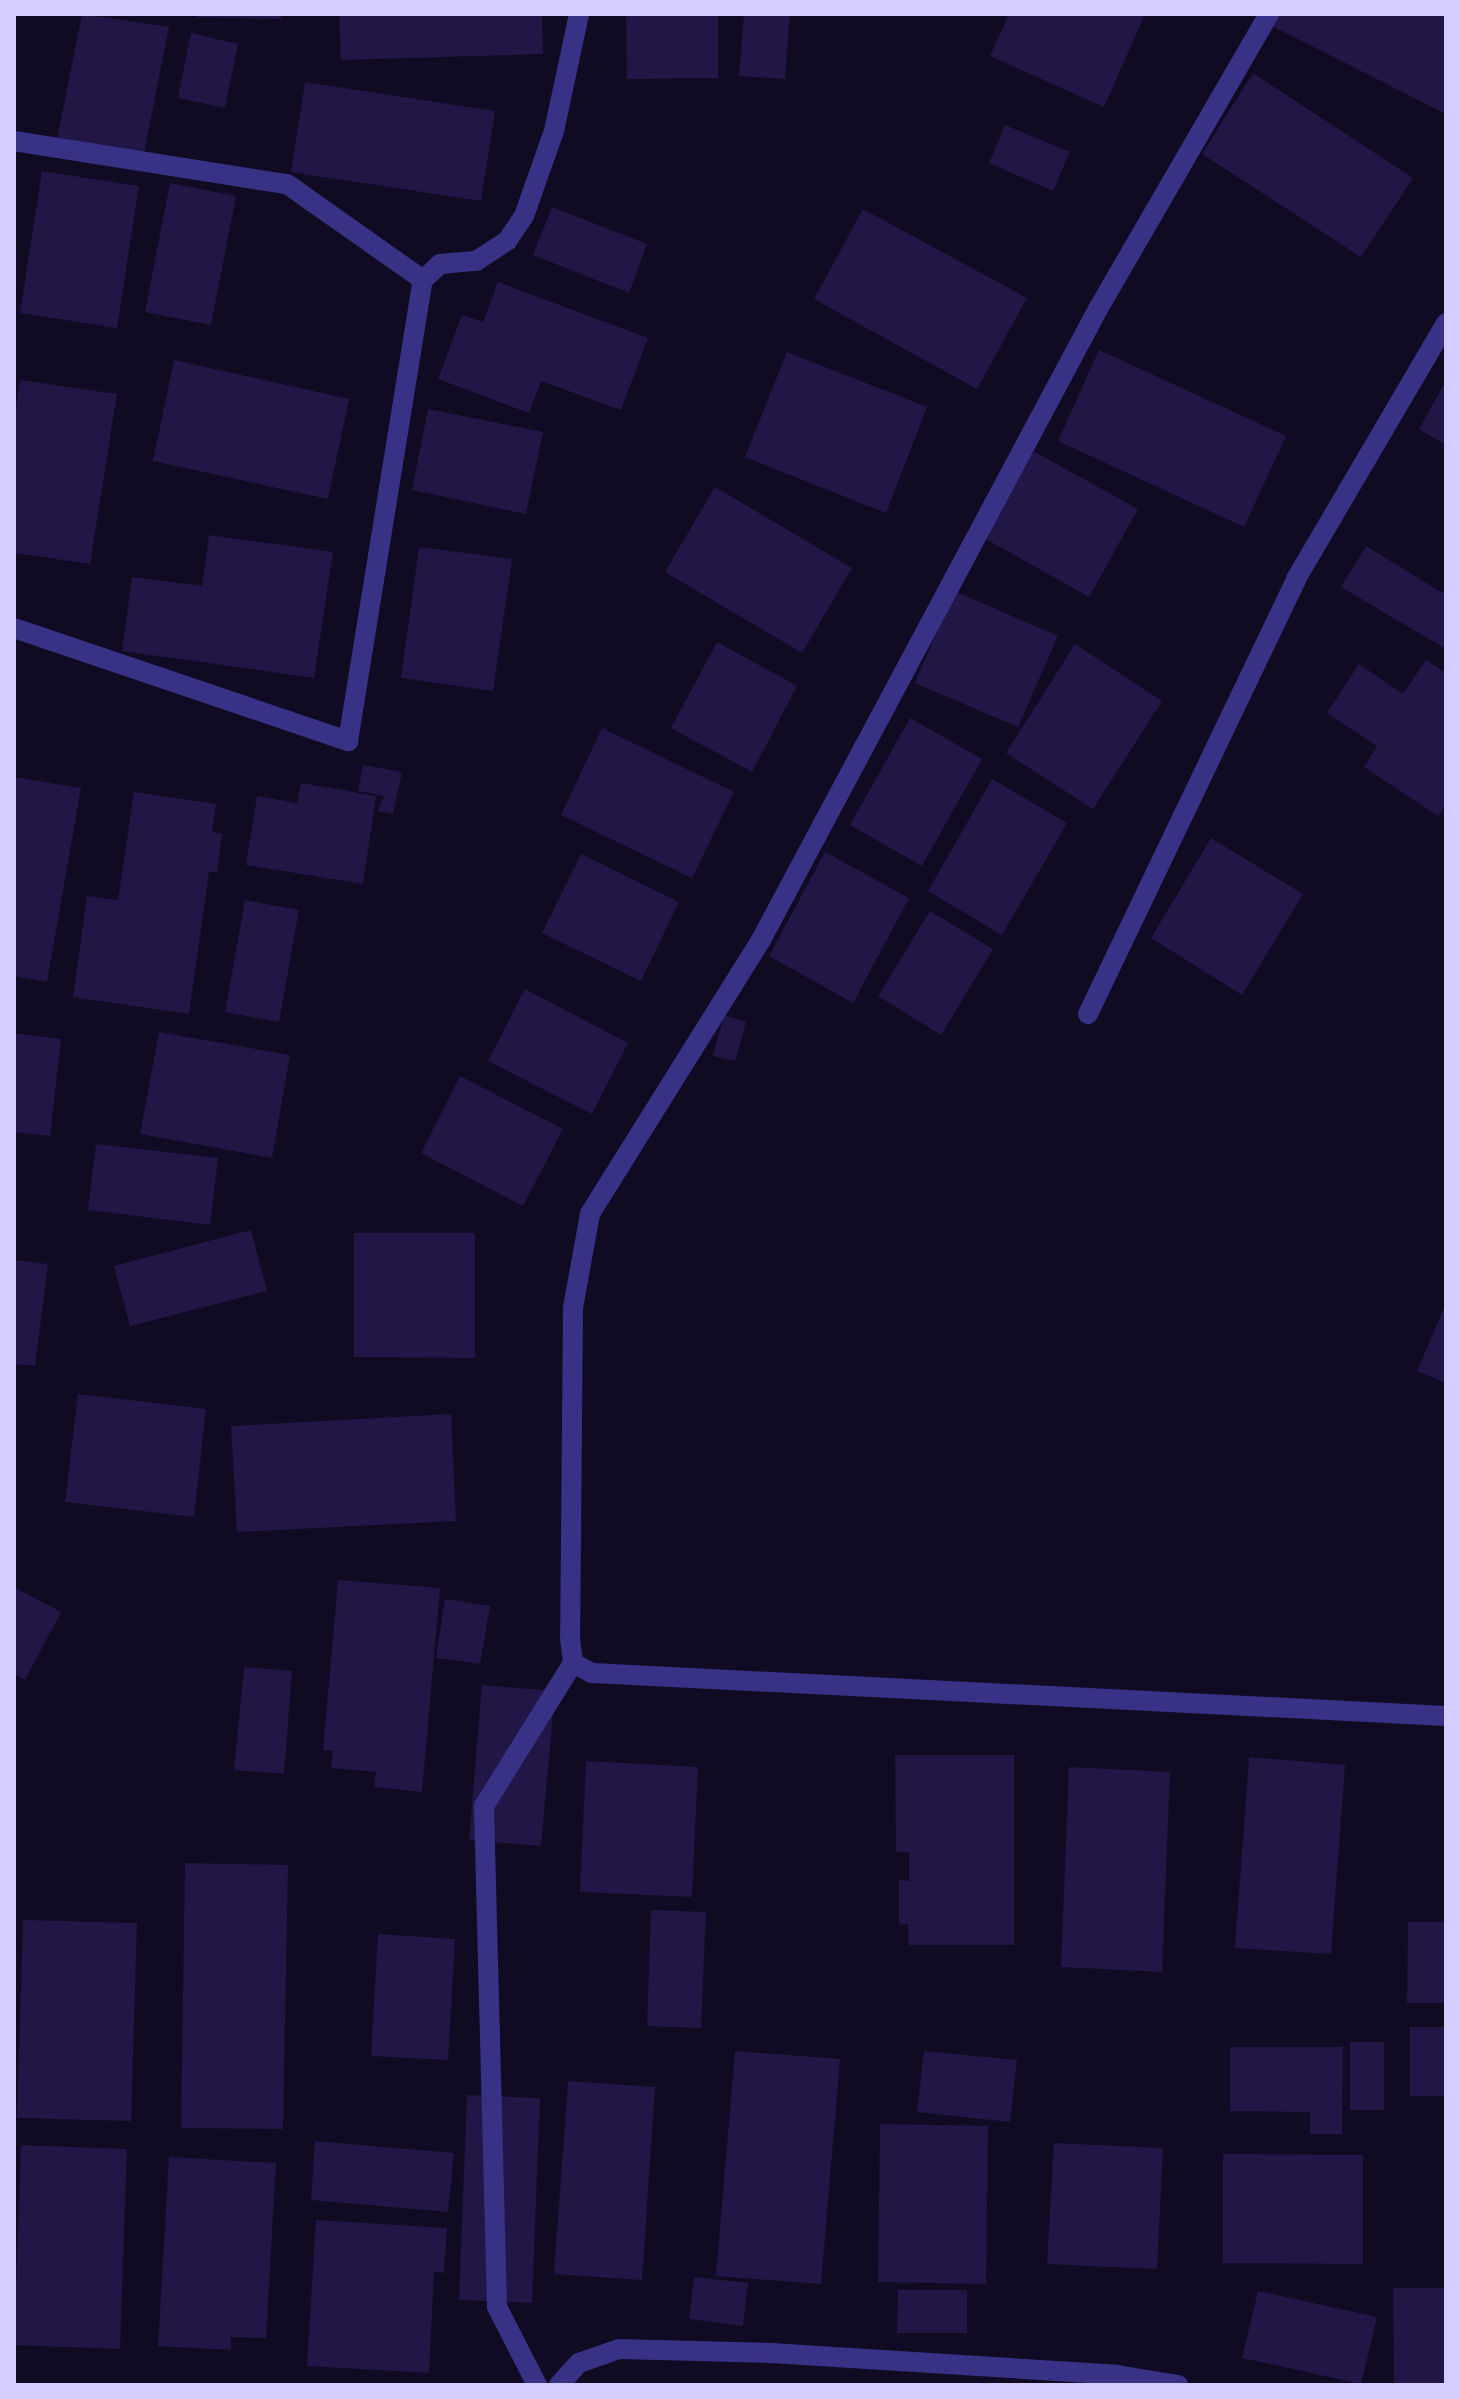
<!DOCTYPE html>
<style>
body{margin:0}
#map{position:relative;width:1460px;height:2399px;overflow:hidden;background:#100b23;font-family:"Nunito Sans",sans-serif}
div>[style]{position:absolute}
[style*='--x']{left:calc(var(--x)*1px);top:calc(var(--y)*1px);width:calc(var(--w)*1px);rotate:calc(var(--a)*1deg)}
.building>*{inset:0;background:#211645}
.street>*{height:20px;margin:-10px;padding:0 10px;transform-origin:10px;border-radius:10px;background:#383286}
span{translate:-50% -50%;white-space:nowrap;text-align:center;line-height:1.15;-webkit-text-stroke:8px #100b23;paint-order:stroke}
.frame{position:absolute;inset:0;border:16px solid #d5cdff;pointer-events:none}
</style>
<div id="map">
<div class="building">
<div style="clip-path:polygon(82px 14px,169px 27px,143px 158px,57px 140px)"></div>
<div style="clip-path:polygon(197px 14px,281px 14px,281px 19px,197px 17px)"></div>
<div style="clip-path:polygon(339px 14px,542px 14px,543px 54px,341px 60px)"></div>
<div style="clip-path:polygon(626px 14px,718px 14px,718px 78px,627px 79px)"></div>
<div style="clip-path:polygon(744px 14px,790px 14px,785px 79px,739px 76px)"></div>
<div style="clip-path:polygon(1009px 14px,1145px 14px,1104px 107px,990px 56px)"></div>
<div style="clip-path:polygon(1278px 14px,1446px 14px,1446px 114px,1272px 26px)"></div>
<div style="clip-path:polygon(191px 33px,238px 44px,225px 108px,178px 98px)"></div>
<div style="clip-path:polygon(1253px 73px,1413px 178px,1361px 257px,1202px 154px)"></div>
<div style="clip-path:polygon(305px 82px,495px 111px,481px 201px,291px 172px)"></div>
<div style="clip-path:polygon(1005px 125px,1070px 152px,1053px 191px,989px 163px)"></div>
<div style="clip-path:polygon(42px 171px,139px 186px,117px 328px,20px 313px)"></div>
<div style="clip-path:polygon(170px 183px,236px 196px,211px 325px,145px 312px)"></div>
<div style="clip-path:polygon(552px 207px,647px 244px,629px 293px,533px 255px)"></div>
<div style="clip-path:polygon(863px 209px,1027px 298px,977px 389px,814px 299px)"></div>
<div style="clip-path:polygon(498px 282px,648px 338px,621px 410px,541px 381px,529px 413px,438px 379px,462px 315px,483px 322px)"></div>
<div style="clip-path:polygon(1099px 350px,1286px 436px,1244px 527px,1058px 441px)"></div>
<div style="clip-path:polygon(787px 352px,927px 407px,886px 513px,745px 457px)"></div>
<div style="clip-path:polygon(174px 360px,349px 399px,328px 499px,153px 461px)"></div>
<div style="clip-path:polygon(20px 380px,117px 394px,90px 564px,14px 553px,14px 422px)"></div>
<div style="clip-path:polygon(1446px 381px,1446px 445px,1419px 429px)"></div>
<div style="clip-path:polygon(428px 409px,543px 432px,526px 514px,412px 490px)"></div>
<div style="clip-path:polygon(1033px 451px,1138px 509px,1089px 597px,984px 538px)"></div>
<div style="clip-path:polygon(715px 487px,852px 568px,802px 653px,665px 572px)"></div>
<div style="clip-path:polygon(209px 535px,333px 552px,314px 678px,122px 651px,132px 577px,202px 586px)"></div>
<div style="clip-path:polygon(1366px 546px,1446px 595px,1446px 649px,1341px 587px)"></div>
<div style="clip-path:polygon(419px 547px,512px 559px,493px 691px,401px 678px)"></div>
<div style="clip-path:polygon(954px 591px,1058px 636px,1018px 727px,915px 683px)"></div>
<div style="clip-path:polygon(717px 642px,797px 686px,752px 772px,671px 728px)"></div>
<div style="clip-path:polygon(1075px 644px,1162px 701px,1093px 809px,1006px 753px)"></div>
<div style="clip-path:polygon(1426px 660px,1446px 673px,1446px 804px,1438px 816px,1364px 767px,1377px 746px,1327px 713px,1359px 664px,1403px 694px)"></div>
<div style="clip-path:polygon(910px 718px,982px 759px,922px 866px,850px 825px)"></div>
<div style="clip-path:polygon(602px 728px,734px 792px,692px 878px,561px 815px)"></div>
<div style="clip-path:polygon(363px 765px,402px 772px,393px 814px,378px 811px,384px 796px,358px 791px)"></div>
<div style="clip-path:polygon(14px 777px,81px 788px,47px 982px,14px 976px)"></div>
<div style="clip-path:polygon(992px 779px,1067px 823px,1002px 935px,928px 891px)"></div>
<div style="clip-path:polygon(301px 783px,376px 796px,363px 884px,246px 865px,257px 796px,297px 803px)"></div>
<div style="clip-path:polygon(134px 792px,216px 804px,212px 832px,222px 834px,217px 872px,209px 872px,189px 1014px,73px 997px,87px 896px,118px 900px)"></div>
<div style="clip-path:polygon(1211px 838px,1303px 894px,1242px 995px,1151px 938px)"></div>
<div style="clip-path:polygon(825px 852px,909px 898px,853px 1003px,769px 956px)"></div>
<div style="clip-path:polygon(581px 854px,679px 902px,641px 981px,542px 933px)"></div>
<div style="clip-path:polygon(245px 900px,299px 910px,279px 1022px,225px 1012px)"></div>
<div style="clip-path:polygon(930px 911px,993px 949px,941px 1035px,878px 996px)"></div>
<div style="clip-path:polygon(525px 989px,628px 1043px,592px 1114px,488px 1061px)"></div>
<div style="clip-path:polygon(724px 1015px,746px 1022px,735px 1061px,713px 1056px)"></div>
<div style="clip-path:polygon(159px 1032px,290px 1055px,272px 1158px,140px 1134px)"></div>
<div style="clip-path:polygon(14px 1033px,61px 1039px,50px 1136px,14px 1132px)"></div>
<div style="clip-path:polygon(460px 1076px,563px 1129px,523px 1206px,421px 1153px)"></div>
<div style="clip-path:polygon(96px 1144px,218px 1158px,210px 1225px,88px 1210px)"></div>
<div style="clip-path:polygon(251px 1230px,267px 1291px,130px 1326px,114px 1266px)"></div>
<div style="clip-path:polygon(354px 1233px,475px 1233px,475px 1358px,354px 1357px)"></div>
<div style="clip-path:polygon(14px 1260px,48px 1264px,35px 1366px,14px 1364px)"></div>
<div style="clip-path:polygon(1446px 1303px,1446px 1383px,1417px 1371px)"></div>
<div style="clip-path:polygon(78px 1394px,206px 1409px,194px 1517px,65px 1502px)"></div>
<div style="clip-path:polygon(451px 1414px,456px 1521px,237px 1532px,231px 1426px)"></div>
<div style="clip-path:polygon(338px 1580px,440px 1588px,422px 1792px,374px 1787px,376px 1772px,331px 1768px,333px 1751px,323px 1750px)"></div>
<div style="clip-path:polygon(14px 1587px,61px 1612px,25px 1680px,14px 1674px)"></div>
<div style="clip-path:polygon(445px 1599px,490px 1606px,480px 1664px,436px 1658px)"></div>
<div style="clip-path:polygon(244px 1667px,292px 1671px,284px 1774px,234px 1770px)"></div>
<div style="clip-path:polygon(482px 1685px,555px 1691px,541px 1846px,469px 1840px)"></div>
<div style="clip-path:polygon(895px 1755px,1014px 1755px,1014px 1945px,909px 1945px,908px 1924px,899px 1925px,899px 1880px,909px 1881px,909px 1852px,896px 1852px)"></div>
<div style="clip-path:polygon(1249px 1757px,1345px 1765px,1331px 1954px,1235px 1948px)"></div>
<div style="clip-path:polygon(586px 1761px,698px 1767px,692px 1897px,580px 1892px)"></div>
<div style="clip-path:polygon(1069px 1767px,1170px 1772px,1162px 1972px,1061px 1967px)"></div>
<div style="clip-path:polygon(185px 1863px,288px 1865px,283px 2129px,181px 2128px)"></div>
<div style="clip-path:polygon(651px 1910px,706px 1912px,701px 2028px,647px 2026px)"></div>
<div style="clip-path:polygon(23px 1920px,137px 1923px,131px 2121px,17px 2118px)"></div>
<div style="clip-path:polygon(1408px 1922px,1446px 1922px,1446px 2003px,1407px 2003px)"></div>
<div style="clip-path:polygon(378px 1934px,455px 1939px,448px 2060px,371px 2056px)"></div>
<div style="clip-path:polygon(1410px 2027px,1446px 2027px,1446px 2096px,1410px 2096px)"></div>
<div style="clip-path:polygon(1350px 2042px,1384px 2042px,1384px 2110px,1350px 2110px)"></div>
<div style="clip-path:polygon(1230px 2047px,1343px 2047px,1342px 2134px,1310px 2134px,1310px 2112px,1230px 2111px)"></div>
<div style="clip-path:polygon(735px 2051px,840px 2059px,821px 2284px,716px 2276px)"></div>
<div style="clip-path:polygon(924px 2051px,1017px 2060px,1010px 2122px,917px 2112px)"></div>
<div style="clip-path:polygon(568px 2081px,655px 2087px,642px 2280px,554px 2274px)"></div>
<div style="clip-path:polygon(467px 2095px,540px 2098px,532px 2303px,459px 2300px)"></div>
<div style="clip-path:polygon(880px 2124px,988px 2126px,986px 2284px,878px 2282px)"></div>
<div style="clip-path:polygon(315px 2141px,454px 2153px,448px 2212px,311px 2200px)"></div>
<div style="clip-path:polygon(1054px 2143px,1163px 2148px,1157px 2269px,1047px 2264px)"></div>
<div style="clip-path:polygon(21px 2145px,127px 2149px,120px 2349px,14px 2345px)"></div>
<div style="clip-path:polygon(1223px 2154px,1363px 2155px,1363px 2264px,1223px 2263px)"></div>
<div style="clip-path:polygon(169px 2157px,276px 2163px,266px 2338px,231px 2337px,231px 2350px,158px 2346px)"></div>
<div style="clip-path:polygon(316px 2220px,447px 2228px,444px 2273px,434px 2272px,429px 2373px,307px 2366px)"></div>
<div style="clip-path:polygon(694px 2277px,748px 2283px,743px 2326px,689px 2319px)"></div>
<div style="clip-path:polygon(1393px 2288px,1446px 2288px,1446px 2385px,1394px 2385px)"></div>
<div style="clip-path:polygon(898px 2290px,967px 2290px,967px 2333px,897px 2333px)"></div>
<div style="clip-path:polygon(1258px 2291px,1377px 2317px,1361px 2384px,1242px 2358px)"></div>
</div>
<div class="street">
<div style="--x:1269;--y:14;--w:341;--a:120.1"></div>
<div style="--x:1098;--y:309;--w:715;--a:118.11"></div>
<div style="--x:761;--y:940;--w:323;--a:122"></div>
<div style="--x:590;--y:1214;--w:96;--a:100.3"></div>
<div style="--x:573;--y:1308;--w:330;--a:90.5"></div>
<div style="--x:570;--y:1638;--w:25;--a:83"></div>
<div style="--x:573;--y:1663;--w:21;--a:28"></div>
<div style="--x:592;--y:1673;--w:855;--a:2.88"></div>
<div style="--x:14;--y:141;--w:276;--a:9"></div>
<div style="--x:287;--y:184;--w:166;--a:35.2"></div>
<div style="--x:14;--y:628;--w:353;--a:18.7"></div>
<div style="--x:348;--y:741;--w:467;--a:-80.8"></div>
<div style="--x:423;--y:280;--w:23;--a:-43"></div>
<div style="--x:440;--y:264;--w:36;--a:-5"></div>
<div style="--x:476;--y:261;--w:37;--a:-33"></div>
<div style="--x:507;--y:241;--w:30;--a:-56"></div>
<div style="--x:524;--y:216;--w:90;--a:-70.6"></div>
<div style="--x:554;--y:131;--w:120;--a:-77.9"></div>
<div style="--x:1088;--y:1014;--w:482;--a:-64.4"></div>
<div style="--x:1296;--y:579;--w:297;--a:-59.6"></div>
<div style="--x:537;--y:2385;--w:88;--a:-117.1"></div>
<div style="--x:497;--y:2307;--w:501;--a:-91.49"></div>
<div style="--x:484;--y:1806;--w:168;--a:-58.1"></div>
<div style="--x:559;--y:2385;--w:30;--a:-48"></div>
<div style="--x:579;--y:2363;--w:42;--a:-19.3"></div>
<div style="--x:619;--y:2349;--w:152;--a:1.5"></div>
<div style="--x:771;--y:2353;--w:347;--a:3.6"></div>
<div style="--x:1117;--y:2375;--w:62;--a:9.3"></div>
</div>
<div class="frame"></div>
</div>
